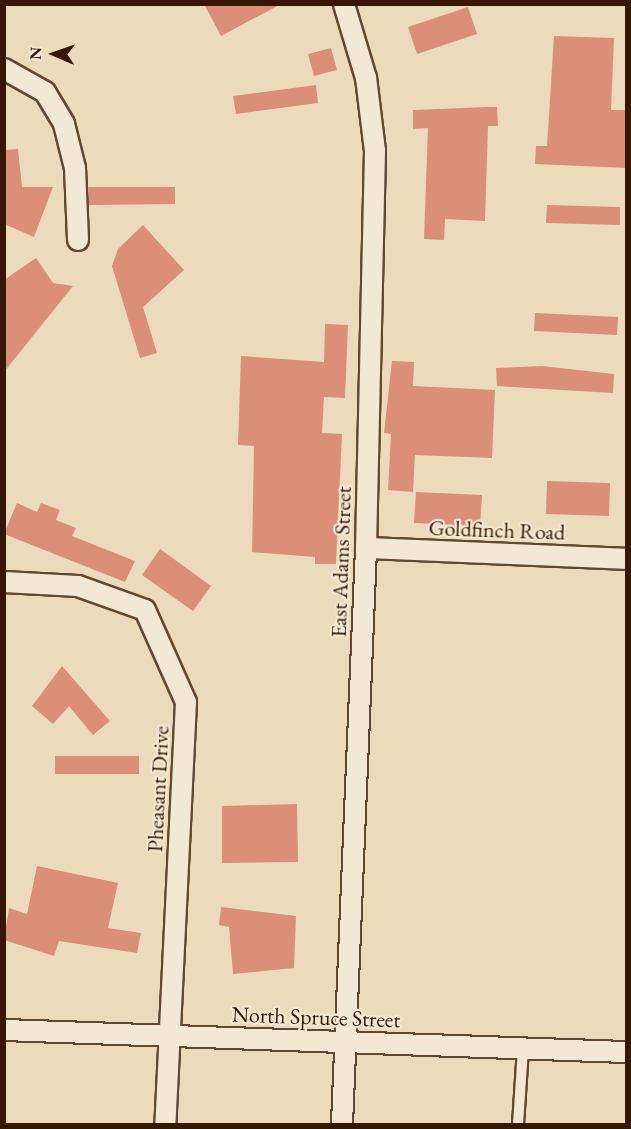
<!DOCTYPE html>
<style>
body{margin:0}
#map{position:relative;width:631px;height:1129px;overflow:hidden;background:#ecdbbb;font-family:"EB Garamond",serif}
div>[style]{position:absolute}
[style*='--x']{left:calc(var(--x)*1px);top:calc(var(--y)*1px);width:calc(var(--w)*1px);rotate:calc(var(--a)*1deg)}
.building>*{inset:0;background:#db8e78}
.roads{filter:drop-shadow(2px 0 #644732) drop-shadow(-2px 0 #644732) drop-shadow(0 2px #644732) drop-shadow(0 -2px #644732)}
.service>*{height:10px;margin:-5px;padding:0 5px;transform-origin:5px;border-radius:5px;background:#f3e8d3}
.minor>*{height:20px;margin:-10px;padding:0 10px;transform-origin:10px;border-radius:10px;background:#f3e8d3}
span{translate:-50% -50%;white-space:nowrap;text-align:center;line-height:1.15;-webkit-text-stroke:4.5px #f3e8d3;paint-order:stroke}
.street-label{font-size:22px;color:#361604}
.frame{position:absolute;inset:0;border:6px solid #361604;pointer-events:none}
.north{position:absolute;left:24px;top:24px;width:60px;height:60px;-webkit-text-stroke:4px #f3e8d3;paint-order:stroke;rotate:272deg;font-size:16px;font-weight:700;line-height:24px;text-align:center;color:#361604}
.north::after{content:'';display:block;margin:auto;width:21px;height:27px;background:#361604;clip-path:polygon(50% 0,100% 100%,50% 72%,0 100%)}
</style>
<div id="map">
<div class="building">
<div style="clip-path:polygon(204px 4px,281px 4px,221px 36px)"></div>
<div style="clip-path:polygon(468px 7px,477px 34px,417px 54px,408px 27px)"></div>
<div style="clip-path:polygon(554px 36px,614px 38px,611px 110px,627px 110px,627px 168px,535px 164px,536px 146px,547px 146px)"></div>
<div style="clip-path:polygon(331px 48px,337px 70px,314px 76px,308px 54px)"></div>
<div style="clip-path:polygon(316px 85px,318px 103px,236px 114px,233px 96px)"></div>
<div style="clip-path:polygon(488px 107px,497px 107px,498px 126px,488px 126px,485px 221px,445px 219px,444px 240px,424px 239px,428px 128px,413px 129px,413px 110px)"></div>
<div style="clip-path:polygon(18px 149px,22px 187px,53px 187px,34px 237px,4px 224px,4px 150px)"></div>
<div style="clip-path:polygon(88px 187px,175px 187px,175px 204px,89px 205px)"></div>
<div style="clip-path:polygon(547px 205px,620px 207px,620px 225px,546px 223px)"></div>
<div style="clip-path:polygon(143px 225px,184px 270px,143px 307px,157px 353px,140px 358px,112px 266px,118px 249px)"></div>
<div style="clip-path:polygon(36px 258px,53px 283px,73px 286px,4px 372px,4px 280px)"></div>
<div style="clip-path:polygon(535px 313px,618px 317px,617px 335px,534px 331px)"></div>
<div style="clip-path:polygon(325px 324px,348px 325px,345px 398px,324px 397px,322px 433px,342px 434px,336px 564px,315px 564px,315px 557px,252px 552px,254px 446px,238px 445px,241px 356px,324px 362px)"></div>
<div style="clip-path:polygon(392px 361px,414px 362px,413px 386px,495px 390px,492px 458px,415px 455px,413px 492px,388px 490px,391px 434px,384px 433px)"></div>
<div style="clip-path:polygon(542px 366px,614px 374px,613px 393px,497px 386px,496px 368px)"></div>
<div style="clip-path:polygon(547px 481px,610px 483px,609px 516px,546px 514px)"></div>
<div style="clip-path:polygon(416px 492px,482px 495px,480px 526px,414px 523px)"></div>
<div style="clip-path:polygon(17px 503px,37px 512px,41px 503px,60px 510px,56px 520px,76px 528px,72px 536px,135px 561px,125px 582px,4px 534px)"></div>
<div style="clip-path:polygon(160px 549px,211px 586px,193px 611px,142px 575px)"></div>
<div style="clip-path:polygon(62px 666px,110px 721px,93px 735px,69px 706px,53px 724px,32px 706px)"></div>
<div style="clip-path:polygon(55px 756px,139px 756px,139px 774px,55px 774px)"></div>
<div style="clip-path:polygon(297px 804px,298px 862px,222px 863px,222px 806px)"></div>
<div style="clip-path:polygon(37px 866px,118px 883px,108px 928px,141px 933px,137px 953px,59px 941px,54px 956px,4px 940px,9px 908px,27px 914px)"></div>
<div style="clip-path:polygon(221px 907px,296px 916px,294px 968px,233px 974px,229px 927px,219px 925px)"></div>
</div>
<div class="roads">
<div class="service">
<div style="--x:518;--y:1124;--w:76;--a:-86.2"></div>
</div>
<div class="minor">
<div style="--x:4;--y:69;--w:47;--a:29.3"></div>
<div style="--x:45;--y:92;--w:37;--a:59"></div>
<div style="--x:64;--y:124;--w:45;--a:76"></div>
<div style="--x:75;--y:168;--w:72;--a:87.6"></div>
<div style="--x:366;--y:548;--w:260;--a:2.4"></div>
<div style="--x:4;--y:582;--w:74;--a:3.1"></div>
<div style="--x:78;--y:586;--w:71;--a:19.7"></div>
<div style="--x:145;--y:610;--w:101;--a:66"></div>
<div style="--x:186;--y:702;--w:423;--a:92.8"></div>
<div style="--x:4;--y:1030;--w:622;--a:2.03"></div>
<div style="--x:342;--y:1124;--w:576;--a:-87.61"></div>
<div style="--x:366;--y:548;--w:397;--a:-88.7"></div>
<div style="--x:375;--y:151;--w:74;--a:-97"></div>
<div style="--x:366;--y:78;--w:77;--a:-106.6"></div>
</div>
</div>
<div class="street-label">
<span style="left:497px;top:530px;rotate:2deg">Goldfinch Road</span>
<span style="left:341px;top:562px;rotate:-88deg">East Adams Street</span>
<span style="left:158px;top:789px;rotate:-87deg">Pheasant Drive</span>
<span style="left:316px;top:1017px;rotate:2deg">North Spruce Street</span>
</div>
<div class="frame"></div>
<div class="north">N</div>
</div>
